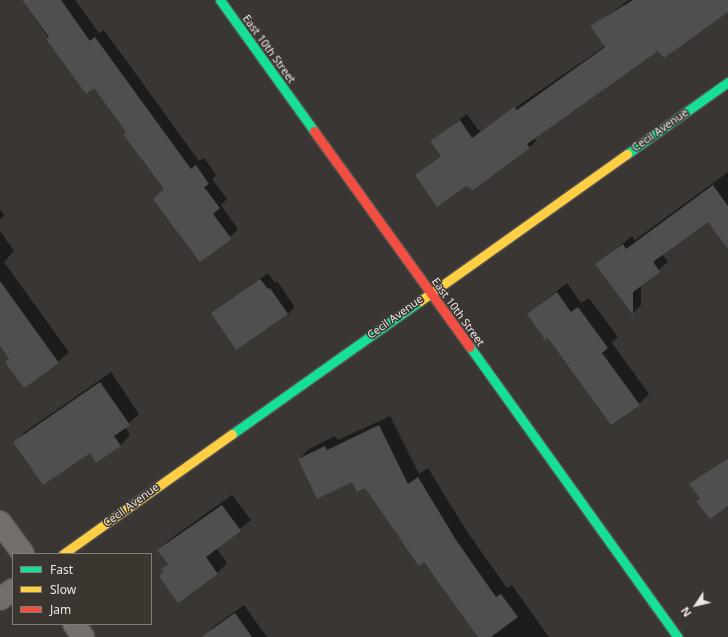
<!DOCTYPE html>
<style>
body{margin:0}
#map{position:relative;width:728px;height:637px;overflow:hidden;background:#393634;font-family:"Noto Sans",sans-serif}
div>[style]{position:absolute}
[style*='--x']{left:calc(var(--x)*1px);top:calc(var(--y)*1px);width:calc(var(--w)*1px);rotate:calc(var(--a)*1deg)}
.shadow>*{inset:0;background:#0007}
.building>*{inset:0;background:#504e4f}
.roads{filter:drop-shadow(1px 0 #555351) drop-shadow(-1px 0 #555351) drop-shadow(0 1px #555351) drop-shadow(0 -1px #555351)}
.street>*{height:22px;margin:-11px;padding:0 11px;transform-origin:11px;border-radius:11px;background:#726f6d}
.fast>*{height:9px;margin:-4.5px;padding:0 4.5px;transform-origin:4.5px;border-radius:4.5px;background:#16e098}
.slow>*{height:9px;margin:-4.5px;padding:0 4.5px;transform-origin:4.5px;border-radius:4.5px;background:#ffcf43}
.jam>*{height:9px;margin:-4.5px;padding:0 4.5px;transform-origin:4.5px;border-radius:4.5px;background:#f24e42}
span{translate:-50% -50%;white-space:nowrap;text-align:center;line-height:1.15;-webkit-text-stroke:3px #3c3631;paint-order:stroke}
.street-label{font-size:11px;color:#ece7e4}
.legend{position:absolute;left:12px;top:553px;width:140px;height:72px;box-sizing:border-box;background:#3c3631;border:1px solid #827d79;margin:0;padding:5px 7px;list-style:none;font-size:12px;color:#ece7e4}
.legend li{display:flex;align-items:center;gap:8px;height:20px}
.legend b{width:20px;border:1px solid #827d79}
.north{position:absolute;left:676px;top:585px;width:40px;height:40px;-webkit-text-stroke:3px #3c3631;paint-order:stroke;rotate:235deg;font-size:11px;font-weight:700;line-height:16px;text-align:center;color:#ece7e4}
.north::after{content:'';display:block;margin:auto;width:14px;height:18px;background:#ece7e4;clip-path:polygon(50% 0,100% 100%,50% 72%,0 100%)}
</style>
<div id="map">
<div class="shadow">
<div style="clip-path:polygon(22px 0,75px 0,99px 33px,104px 30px,199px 161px,204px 158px,216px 175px,212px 179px,227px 199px,221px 205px,238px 229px,230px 237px,165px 189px,94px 86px,86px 92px)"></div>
<div style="clip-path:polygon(629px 0,728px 0,728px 11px,658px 50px,534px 138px,536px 141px,529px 148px,466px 185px,416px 175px,442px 155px,432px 141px,467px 114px,480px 132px,605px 46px,591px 27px)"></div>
<div style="clip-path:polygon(728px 172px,728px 247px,708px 221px,662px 254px,668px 262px,641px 284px,641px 305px,633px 313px,597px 264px,632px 236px,635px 240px)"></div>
<div style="clip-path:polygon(0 209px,4px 215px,0 220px)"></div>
<div style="clip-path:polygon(0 231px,14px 251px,4px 262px,69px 352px,58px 362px,10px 358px,0 345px)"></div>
<div style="clip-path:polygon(268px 273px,275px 283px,277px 281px,295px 307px,288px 314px,212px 313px)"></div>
<div style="clip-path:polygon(567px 283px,581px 303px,589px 298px,618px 337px,612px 343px,649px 394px,639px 404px,548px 336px,528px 314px)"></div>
<div style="clip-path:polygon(111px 372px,139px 414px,125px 427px,130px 435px,120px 446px,90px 452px,15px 442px,25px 432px)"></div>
<div style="clip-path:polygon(390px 416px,419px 474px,428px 468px,466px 530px,507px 588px,512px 585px,549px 637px,480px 637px,425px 561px,365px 487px,299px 459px,309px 449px,335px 436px,338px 440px)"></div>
<div style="clip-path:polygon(728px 457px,728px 504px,701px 498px,691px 484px)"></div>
<div style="clip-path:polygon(232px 495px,251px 520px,216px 548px,227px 563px,217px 573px,165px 571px,163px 569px,168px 563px,158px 550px,169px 540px)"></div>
<div style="clip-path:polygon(244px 605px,267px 637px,205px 637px,213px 627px)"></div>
</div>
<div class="building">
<div style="clip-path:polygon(22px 0,61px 0,90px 41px,95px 37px,191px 169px,196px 165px,209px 184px,204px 187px,220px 208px,213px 214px,231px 238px,228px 242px,200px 262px,153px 199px,164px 189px,123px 134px,126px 132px,94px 88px,86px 94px,46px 39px,49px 37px)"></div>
<div style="clip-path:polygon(633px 0,728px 0,728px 12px,664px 58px,658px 51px,527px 144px,530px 148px,473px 190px,466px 186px,437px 207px,415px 175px,441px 156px,430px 141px,460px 120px,472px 138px,514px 107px,517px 110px,605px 47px,590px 26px)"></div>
<div style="clip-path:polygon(713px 185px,728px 206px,728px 249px,708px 222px,653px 262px,660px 272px,633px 292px,633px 315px,595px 264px,623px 244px,626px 249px)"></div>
<div style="clip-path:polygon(260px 279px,268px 289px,270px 288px,288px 314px,236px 350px,211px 313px)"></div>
<div style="clip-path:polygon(0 281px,59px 363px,24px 388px,5px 362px,9px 359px,0 346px)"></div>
<div style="clip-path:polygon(557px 292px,571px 312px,578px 307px,608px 348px,602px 353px,640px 405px,611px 425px,548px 338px,545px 340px,527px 314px)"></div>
<div style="clip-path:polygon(100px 382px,130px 425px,114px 436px,121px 446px,96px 463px,90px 453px,43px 485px,13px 442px)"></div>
<div style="clip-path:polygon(379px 425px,408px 484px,418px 477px,456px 540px,496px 597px,501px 594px,518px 617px,491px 637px,478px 637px,424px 562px,419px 566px,365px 488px,357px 492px,352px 482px,317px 499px,298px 459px,325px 446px,327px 450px)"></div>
<div style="clip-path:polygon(728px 458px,728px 506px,710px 519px,696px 501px,700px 498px,689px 484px)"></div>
<div style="clip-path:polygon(222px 505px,241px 531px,206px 557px,218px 574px,178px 603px,159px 576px,164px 572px,161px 569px,168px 564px,157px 550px)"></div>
<div style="clip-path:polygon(235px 613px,252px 637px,201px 637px)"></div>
</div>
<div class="roads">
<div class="street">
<div style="--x:0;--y:522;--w:39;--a:54"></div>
<div style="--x:0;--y:599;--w:16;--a:-35"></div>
<div style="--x:74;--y:624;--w:16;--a:55"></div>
</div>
<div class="fast">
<div style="--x:220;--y:0;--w:161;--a:54.3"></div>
<div style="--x:627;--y:154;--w:124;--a:-35.5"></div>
<div style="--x:470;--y:347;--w:357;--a:54.4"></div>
<div style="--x:232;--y:434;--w:230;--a:-35.3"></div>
</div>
<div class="slow">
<div style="--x:420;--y:301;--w:254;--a:-35.4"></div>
<div style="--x:63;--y:554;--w:207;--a:-35.4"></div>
</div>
<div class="jam">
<div style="--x:314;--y:131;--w:266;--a:54.2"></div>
</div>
</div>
<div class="street-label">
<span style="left:269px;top:49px;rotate:54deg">East 10th Street</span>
<span style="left:660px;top:130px;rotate:-35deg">Cecil Avenue</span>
<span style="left:458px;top:312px;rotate:54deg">East 10th Street</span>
<span style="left:395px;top:317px;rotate:-36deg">Cecil Avenue</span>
<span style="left:131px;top:505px;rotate:-36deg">Cecil Avenue</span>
</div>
<ul class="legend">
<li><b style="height:5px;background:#16e098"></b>Fast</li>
<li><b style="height:5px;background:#ffcf43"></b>Slow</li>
<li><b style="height:5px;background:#f24e42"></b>Jam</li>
</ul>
<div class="north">N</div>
</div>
